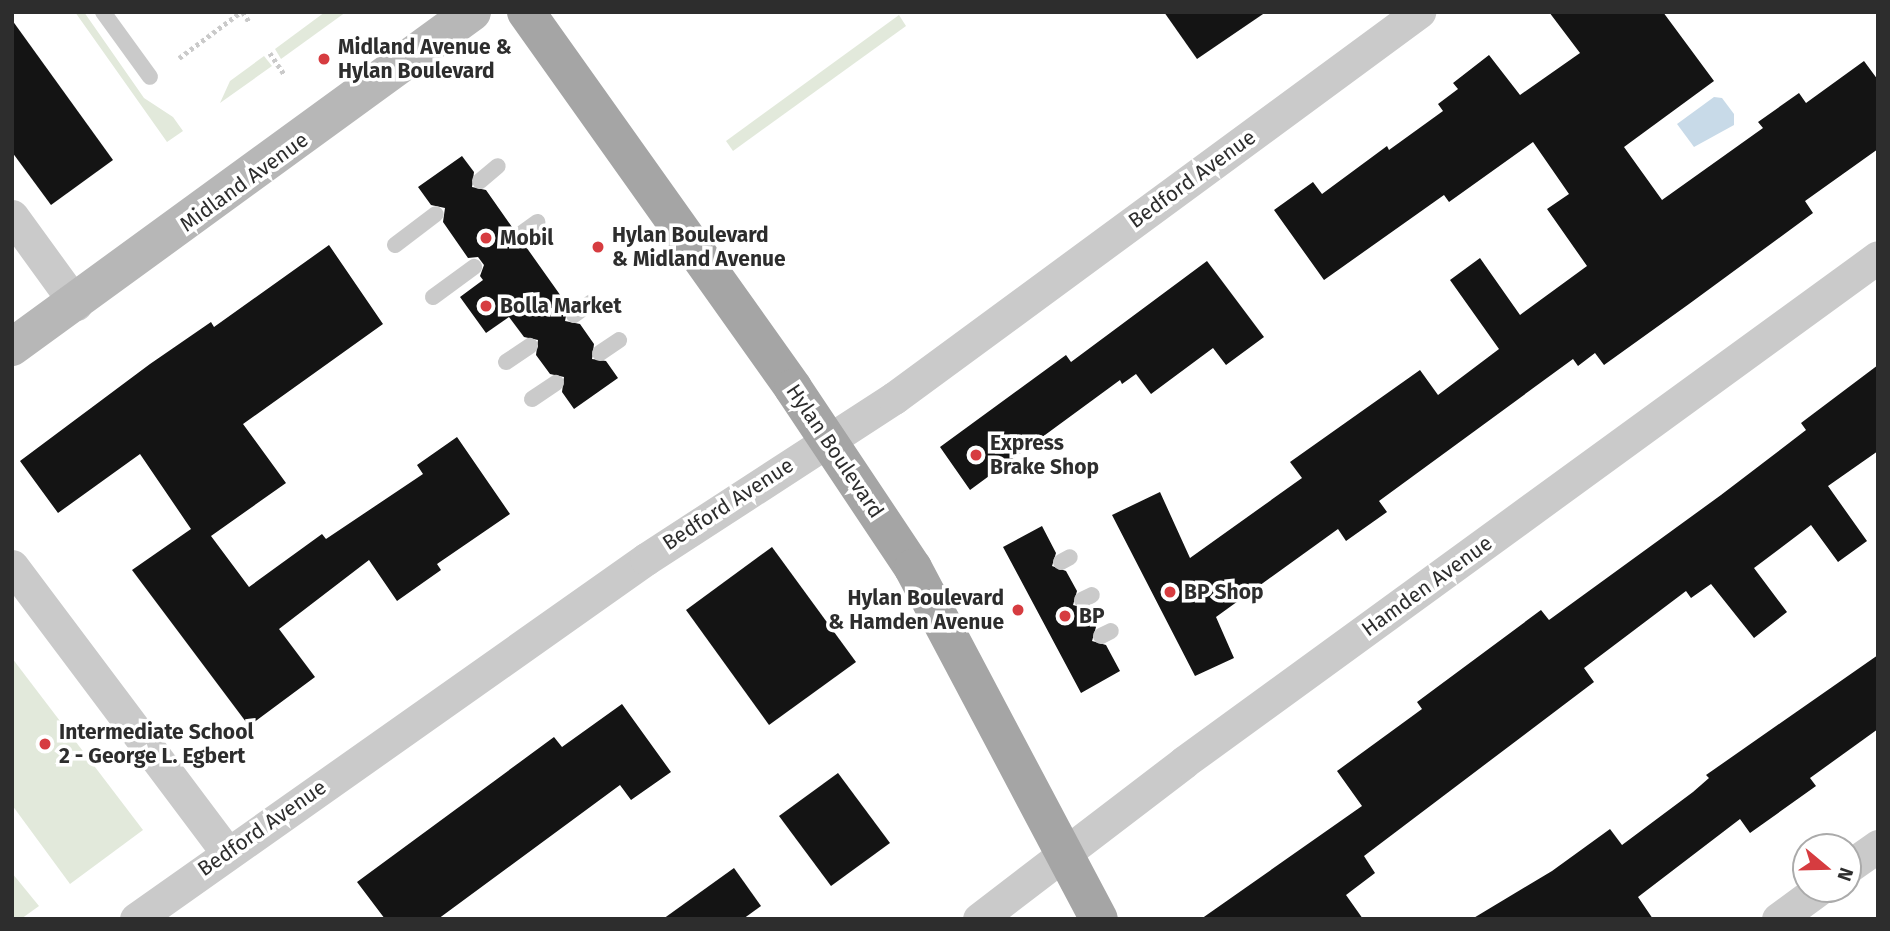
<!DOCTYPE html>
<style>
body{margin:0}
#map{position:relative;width:1890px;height:931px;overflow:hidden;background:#fff;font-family:"Fira Sans",sans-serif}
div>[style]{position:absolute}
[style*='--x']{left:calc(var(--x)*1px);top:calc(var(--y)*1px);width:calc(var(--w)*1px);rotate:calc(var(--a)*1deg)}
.green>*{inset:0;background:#e2e9db}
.water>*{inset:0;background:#c8dae8}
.building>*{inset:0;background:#141414}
.path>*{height:4.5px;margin-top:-2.25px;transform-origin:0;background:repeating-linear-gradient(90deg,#cacaca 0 3.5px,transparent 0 7px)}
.lane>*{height:16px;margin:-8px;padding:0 8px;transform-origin:8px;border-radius:8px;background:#cacaca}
.street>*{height:33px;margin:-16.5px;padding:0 16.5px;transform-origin:16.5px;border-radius:16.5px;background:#cacaca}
.secondary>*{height:38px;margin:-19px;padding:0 19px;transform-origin:19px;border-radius:19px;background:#b7b7b7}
.primary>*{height:38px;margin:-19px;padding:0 19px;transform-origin:19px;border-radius:19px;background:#a5a5a5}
.dots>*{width:19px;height:19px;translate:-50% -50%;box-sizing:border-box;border:4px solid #fff;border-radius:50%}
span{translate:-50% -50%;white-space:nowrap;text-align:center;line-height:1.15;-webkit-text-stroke:7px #fff;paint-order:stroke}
.poi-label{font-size:21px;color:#2d2d2d;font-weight:700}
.left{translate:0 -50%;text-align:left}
.right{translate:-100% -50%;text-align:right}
.street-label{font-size:21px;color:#2d2d2d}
.frame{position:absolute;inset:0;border:14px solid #2d2d2d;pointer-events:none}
.north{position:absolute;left:1792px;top:833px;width:70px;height:70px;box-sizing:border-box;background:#fff;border:2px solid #ababab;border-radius:50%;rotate:109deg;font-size:19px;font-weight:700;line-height:28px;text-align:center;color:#2d2d2d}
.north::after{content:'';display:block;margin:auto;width:24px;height:32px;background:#d63c40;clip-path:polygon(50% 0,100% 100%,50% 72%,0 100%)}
</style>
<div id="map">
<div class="green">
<div style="clip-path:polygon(75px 12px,84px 12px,144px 98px,173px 117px,183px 131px,167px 142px)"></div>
<div style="clip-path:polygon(325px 12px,346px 12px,281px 59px,275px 49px)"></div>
<div style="clip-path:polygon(899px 15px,906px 26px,733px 151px,726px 141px)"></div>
<div style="clip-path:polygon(264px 56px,272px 66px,220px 103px,230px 81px)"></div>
<div style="clip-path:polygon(12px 658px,143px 830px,70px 884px,12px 805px)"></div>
<div style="clip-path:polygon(12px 873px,39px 906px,21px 919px,12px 919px)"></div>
</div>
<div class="water">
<div style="clip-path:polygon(1714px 97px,1722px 98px,1734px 114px,1734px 125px,1694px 147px,1677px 124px)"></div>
</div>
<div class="building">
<div style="clip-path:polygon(1164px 12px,1266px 12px,1197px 59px)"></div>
<div style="clip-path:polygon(1549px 12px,1663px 12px,1714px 81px,1624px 147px,1662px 200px,1763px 128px,1758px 122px,1799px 93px,1806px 103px,1864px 61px,1878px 80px,1878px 149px,1805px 201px,1813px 213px,1689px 304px,1604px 365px,1595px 353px,1578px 366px,1573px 359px,1379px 501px,1387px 512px,1346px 541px,1338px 529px,1216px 617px,1234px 658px,1195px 676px,1112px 515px,1160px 492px,1190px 558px,1302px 478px,1290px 462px,1420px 370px,1438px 395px,1499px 349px,1450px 280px,1480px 258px,1520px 315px,1587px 266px,1547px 209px,1569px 194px,1533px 142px,1449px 202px,1444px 195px,1324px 280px,1274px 210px,1313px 182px,1322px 194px,1387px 146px,1389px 150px,1443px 111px,1438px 104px,1458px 89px,1453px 83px,1489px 55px,1520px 95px,1580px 53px)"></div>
<div style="clip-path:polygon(12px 20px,113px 160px,51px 205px,12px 152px)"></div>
<div style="clip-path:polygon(462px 156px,474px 172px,472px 187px,486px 190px,512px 227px,509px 242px,524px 244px,568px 306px,565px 321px,580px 324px,594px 344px,592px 359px,606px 361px,618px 378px,574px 409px,562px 392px,564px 377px,550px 374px,536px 355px,538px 340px,524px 337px,509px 317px,486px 333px,460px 297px,483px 280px,480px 276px,484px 265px,478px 257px,468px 258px,443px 222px,445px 208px,431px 205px,418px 187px)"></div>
<div style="clip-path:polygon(329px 245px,383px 324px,243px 424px,286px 483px,211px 536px,249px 587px,322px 534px,326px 539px,423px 474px,417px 465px,457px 437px,510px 514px,437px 564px,441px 570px,397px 601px,369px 560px,279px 629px,315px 677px,249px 726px,132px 570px,191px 529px,140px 454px,58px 513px,20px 461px,150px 364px,211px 322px,214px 327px)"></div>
<div style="clip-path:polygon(1207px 261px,1264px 337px,1226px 365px,1213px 348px,1151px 394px,1136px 374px,1122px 384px,1120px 380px,970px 490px,940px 447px,1066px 355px,1071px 362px)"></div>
<div style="clip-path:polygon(1878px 365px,1878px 451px,1828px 486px,1867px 541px,1838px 562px,1811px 525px,1754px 568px,1787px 612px,1754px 638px,1711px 584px,1691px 598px,1686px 591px,1584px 668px,1594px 682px,1364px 856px,1375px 873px,1346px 895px,1363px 919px,1201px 919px,1362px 806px,1337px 771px,1422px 709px,1417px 702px,1541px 610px,1549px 620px,1721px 495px,1806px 430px,1801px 423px)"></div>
<div style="clip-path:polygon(1042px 526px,1056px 553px,1052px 566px,1066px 571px,1077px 591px,1073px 605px,1087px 609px,1096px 627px,1092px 641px,1106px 645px,1120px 671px,1081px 693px,1003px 547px)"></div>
<div style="clip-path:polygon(772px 547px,856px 662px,769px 725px,686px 610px)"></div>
<div style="clip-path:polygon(1878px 655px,1878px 729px,1810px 778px,1816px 786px,1750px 833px,1740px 819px,1638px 897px,1653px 919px,1472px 919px,1552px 871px,1610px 829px,1622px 845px,1693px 792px,1709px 778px,1706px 775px)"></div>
<div style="clip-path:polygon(622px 704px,671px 772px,631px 800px,620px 785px,438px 919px,385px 919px,357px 882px,554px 737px,562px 747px)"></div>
<div style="clip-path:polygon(838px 773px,890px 843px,831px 886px,779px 816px)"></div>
<div style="clip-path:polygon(734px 868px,761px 906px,743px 919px,663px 919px)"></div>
</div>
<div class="path">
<div style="--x:243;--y:12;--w:13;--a:58"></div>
<div style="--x:270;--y:53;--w:27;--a:56"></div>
<div style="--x:179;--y:58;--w:77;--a:-36.6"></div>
</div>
<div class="lane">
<div style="--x:103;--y:12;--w:80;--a:54.1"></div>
<div style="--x:480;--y:181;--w:23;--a:-40"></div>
<div style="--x:518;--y:236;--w:24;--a:-36"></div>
<div style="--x:395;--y:245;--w:51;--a:-37.1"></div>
<div style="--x:433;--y:297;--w:51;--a:-36.2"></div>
<div style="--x:574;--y:315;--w:22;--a:-36"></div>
<div style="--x:600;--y:353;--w:23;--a:-34"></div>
<div style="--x:506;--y:362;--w:29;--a:-34"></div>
<div style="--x:532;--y:399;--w:29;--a:-34"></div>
<div style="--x:1061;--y:562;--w:10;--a:-29"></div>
<div style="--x:1082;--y:600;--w:11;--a:-27"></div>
<div style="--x:1101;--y:636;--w:11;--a:-27"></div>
</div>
<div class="street">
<div style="--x:12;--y:216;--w:109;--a:54"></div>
<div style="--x:12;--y:566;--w:358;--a:53.1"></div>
<div style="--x:1848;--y:867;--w:37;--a:-35"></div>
<div style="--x:136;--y:919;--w:624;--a:-35.22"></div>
<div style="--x:646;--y:559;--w:296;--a:-33"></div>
<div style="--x:894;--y:398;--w:652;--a:-36.32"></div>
<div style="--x:979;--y:919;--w:258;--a:-37.4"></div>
<div style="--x:1184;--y:762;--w:858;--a:-36.04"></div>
<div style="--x:1778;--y:919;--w:51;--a:-36.2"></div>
</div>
<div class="secondary">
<div style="--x:12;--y:347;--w:569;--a:-36.06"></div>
</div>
<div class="primary">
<div style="--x:526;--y:12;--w:461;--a:54.6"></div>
<div style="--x:793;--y:388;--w:216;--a:56.3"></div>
<div style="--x:913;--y:568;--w:397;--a:62.1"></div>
</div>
<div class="dots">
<div style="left:324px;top:59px;background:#d63c40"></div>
<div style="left:486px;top:238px;background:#d63c40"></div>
<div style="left:598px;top:247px;background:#d63c40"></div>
<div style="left:486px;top:306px;background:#d63c40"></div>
<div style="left:976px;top:455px;background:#d63c40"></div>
<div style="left:1170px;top:592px;background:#d63c40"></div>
<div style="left:1018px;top:610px;background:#d63c40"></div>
<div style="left:1065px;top:616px;background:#d63c40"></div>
<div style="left:45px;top:744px;background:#d63c40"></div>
</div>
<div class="poi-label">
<span class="left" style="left:338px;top:59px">Midland Avenue &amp;<br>Hylan Boulevard</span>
<span class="left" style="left:612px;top:247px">Hylan Boulevard<br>&amp; Midland Avenue</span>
<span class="left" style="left:500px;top:238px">Mobil</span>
<span class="left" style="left:500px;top:306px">Bolla Market</span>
<span class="left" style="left:990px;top:455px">Express<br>Brake Shop</span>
<span class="left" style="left:1184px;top:592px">BP Shop</span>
<span class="right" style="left:1004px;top:610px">Hylan Boulevard<br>&amp; Hamden Avenue</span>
<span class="left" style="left:1079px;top:616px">BP</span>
<span class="left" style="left:59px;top:744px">Intermediate School<br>2 - George L. Egbert</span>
</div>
<div class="street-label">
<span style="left:1192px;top:179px;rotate:-36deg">Bedford Avenue</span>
<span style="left:244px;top:182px;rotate:-36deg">Midland Avenue</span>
<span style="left:835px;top:451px;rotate:56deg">Hylan Boulevard</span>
<span style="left:728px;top:504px;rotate:-33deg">Bedford Avenue</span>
<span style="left:1427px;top:586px;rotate:-36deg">Hamden Avenue</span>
<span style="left:262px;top:828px;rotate:-35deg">Bedford Avenue</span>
</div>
<div class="frame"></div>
<div class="north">N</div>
</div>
